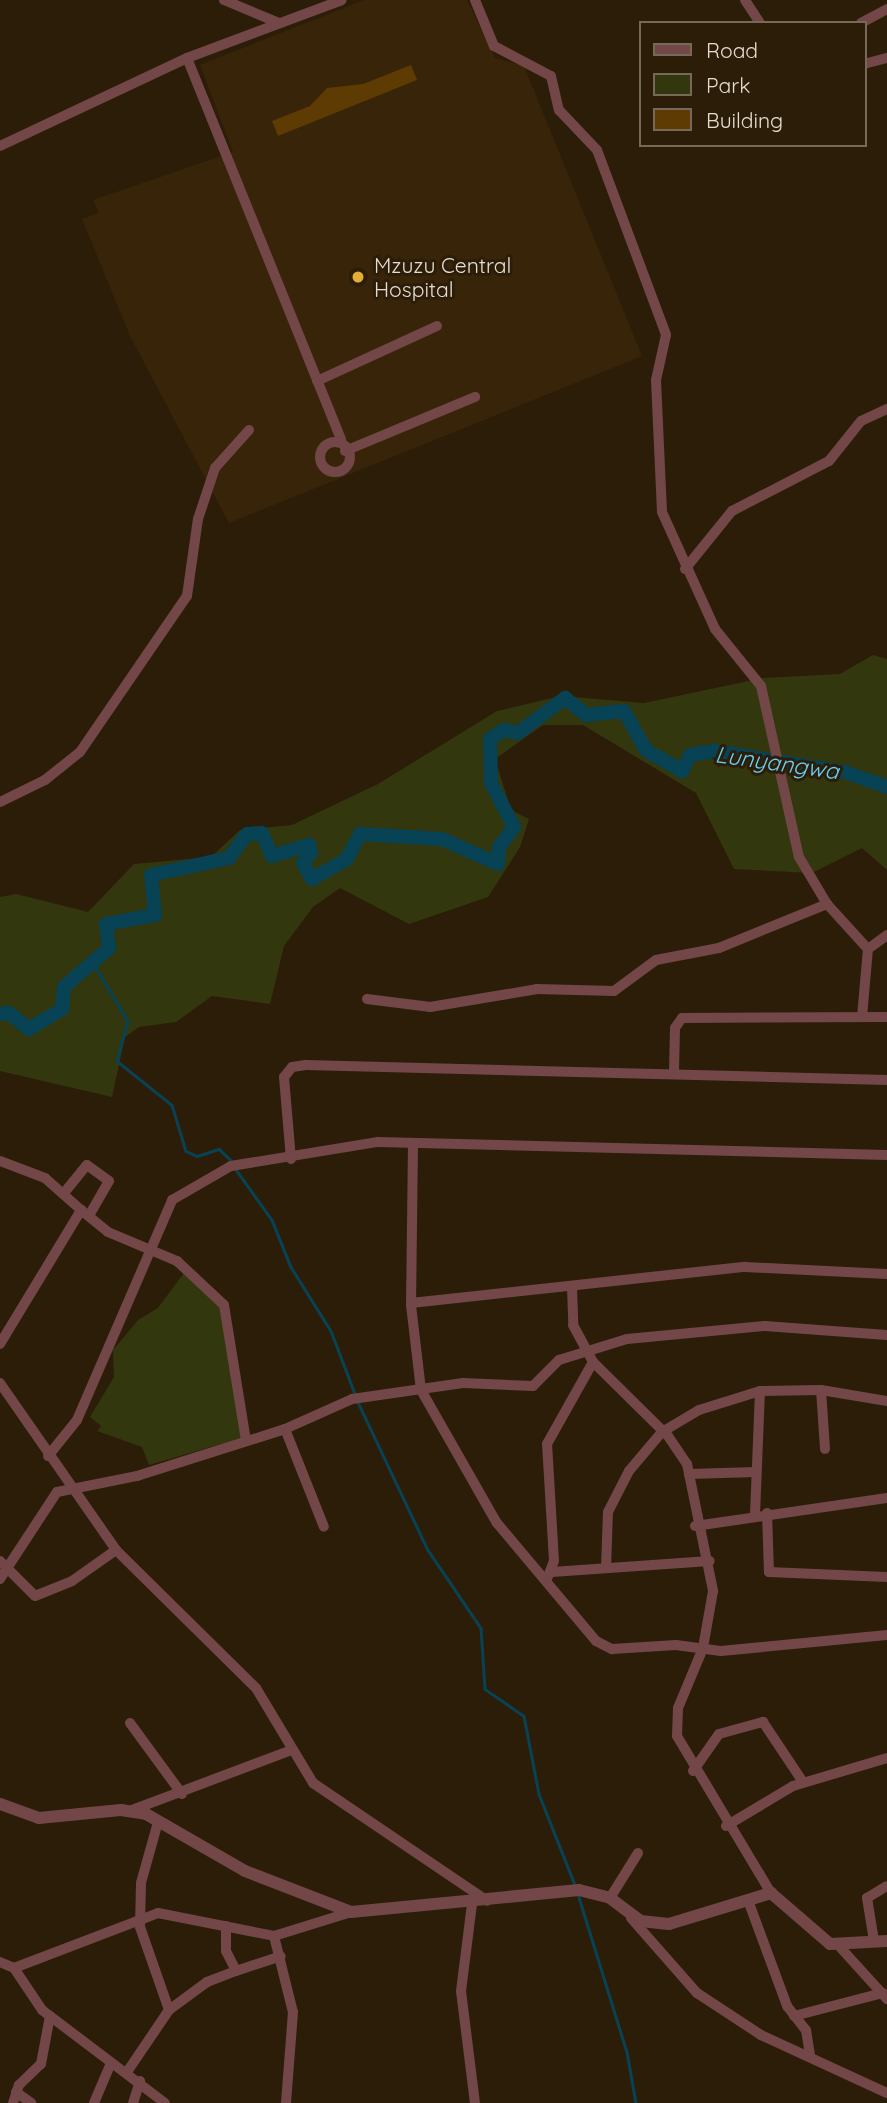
<!DOCTYPE html>
<style>
body{margin:0}
#map{position:relative;width:887px;height:2103px;overflow:hidden;background:#2c1d08;font-family:Quicksand,sans-serif}
div>[style]{position:absolute}
[style*='--x']{left:calc(var(--x)*1px);top:calc(var(--y)*1px);width:calc(var(--w)*1px);rotate:calc(var(--a)*1deg)}
.built>*{inset:0;background:#382408}
.green>*{inset:0;background:#32370e}
.stream>*{height:2.5px;margin:-1.25px;padding:0 1.25px;transform-origin:1.25px;border-radius:1.25px;background:#074255}
.river>*{height:14px;margin:-7px;padding:0 7px;transform-origin:7px;border-radius:7px;background:#074255}
.building>*{inset:0;background:#5d3b02}
.minor>*{height:10px;margin:-5px;padding:0 5px;transform-origin:5px;border-radius:5px;background:#734648}
.minor>.ring{margin:-5px;padding:0;box-sizing:content-box;background:none;border:10px solid #734648;border-radius:50%}
.tertiary>*{height:12px;margin:-6px;padding:0 6px;transform-origin:6px;border-radius:6px;background:#734648}
.dots>*{width:19px;height:19px;translate:-50% -50%;box-sizing:border-box;border:4px solid #2c1d08;border-radius:50%}
span{translate:-50% -50%;white-space:nowrap;text-align:center;line-height:1.15;-webkit-text-stroke:6px #2c1d08;paint-order:stroke}
.poi-label{font-size:21px;color:#e6dccf}
.left{translate:0 -50%;text-align:left}
.water-label{font-size:23px;color:#67cef5;font-style:italic}
.legend{position:absolute;left:639px;top:21px;width:228px;height:126px;box-sizing:border-box;background:#2c1d08;border:2px solid #766958;margin:0;padding:9px 12px;list-style:none;font-size:21px;color:#e6dccf}
.legend li{display:flex;align-items:center;gap:14px;height:35px}
.legend b{width:35px;border:2px solid #766958}
</style>
<div id="map">
<div class="built">
<div style="clip-path:polygon(364px 0,467px 0,495px 58px,524px 66px,642px 356px,229px 523px,130px 336px,82px 219px,99px 213px,93px 200px,233px 152px,200px 65px)"></div>
</div>
<div class="green">
<div style="clip-path:polygon(873px 655px,887px 659px,887px 870px,862px 848px,812px 873px,734px 869px,696px 793px,583px 725px,543px 725px,495px 759px,511px 810px,529px 819px,520px 847px,488px 897px,409px 924px,340px 888px,313px 907px,284px 946px,270px 1004px,212px 996px,176px 1022px,139px 1027px,125px 1037px,112px 1097px,0 1071px,0 897px,16px 894px,88px 912px,134px 864px,211px 857px,240px 830px,292px 825px,378px 784px,497px 711px,561px 696px,644px 703px,763px 678px,840px 674px)"></div>
<div style="clip-path:polygon(186px 1270px,222px 1305px,241px 1438px,149px 1465px,142px 1447px,97px 1431px,101px 1426px,90px 1417px,114px 1377px,113px 1350px,138px 1320px,158px 1308px)"></div>
</div>
<div class="stream">
<div style="--x:90;--y:958;--w:74;--a:58.9"></div>
<div style="--x:128;--y:1021;--w:41;--a:105.4"></div>
<div style="--x:117;--y:1061;--w:70;--a:38.7"></div>
<div style="--x:172;--y:1105;--w:48;--a:73.1"></div>
<div style="--x:186;--y:1151;--w:12;--a:24"></div>
<div style="--x:197;--y:1156;--w:23;--a:-18"></div>
<div style="--x:219;--y:1149;--w:18;--a:43"></div>
<div style="--x:235;--y:1168;--w:64;--a:54.6"></div>
<div style="--x:272;--y:1220;--w:51;--a:68"></div>
<div style="--x:291;--y:1267;--w:75;--a:58"></div>
<div style="--x:331;--y:1331;--w:67;--a:69.1"></div>
<div style="--x:357;--y:1400;--w:166;--a:64.7"></div>
<div style="--x:428;--y:1550;--w:94;--a:55.8"></div>
<div style="--x:481;--y:1628;--w:61;--a:86.2"></div>
<div style="--x:485;--y:1689;--w:47;--a:34.7"></div>
<div style="--x:524;--y:1716;--w:79;--a:79.1"></div>
<div style="--x:539;--y:1794;--w:98;--a:68.4"></div>
<div style="--x:578;--y:1894;--w:165;--a:72.8"></div>
<div style="--x:627;--y:2052;--w:52;--a:80"></div>
</div>
<div class="river">
<div style="--x:0;--y:1014;--w:9;--a:-6"></div>
<div style="--x:9;--y:1013;--w:26;--a:39"></div>
<div style="--x:29;--y:1029;--w:39;--a:-31"></div>
<div style="--x:62;--y:1009;--w:22;--a:-85"></div>
<div style="--x:64;--y:987;--w:60;--a:-40.9"></div>
<div style="--x:109;--y:948;--w:24;--a:-97"></div>
<div style="--x:106;--y:924;--w:50;--a:-10.4"></div>
<div style="--x:155;--y:915;--w:40;--a:-95.7"></div>
<div style="--x:151;--y:875;--w:80;--a:-12.3"></div>
<div style="--x:229;--y:858;--w:30;--a:-53"></div>
<div style="--x:247;--y:834;--w:15;--a:-4"></div>
<div style="--x:262;--y:833;--w:25;--a:67"></div>
<div style="--x:272;--y:856;--w:39;--a:-17"></div>
<div style="--x:309;--y:845;--w:8;--a:76"></div>
<div style="--x:311;--y:853;--w:13;--a:129"></div>
<div style="--x:303;--y:863;--w:18;--a:61"></div>
<div style="--x:312;--y:879;--w:40;--a:-29.7"></div>
<div style="--x:347;--y:859;--w:28;--a:-63"></div>
<div style="--x:360;--y:834;--w:82;--a:3.5"></div>
<div style="--x:442;--y:839;--w:61;--a:24.1"></div>
<div style="--x:498;--y:864;--w:17;--a:-87"></div>
<div style="--x:499;--y:847;--w:25;--a:-53"></div>
<div style="--x:514;--y:827;--w:50;--a:-117.6"></div>
<div style="--x:491;--y:783;--w:44;--a:-91.3"></div>
<div style="--x:490;--y:739;--w:17;--a:-33"></div>
<div style="--x:504;--y:730;--w:14;--a:12"></div>
<div style="--x:518;--y:733;--w:59;--a:-36.7"></div>
<div style="--x:565;--y:698;--w:27;--a:39"></div>
<div style="--x:586;--y:715;--w:38;--a:-6"></div>
<div style="--x:624;--y:711;--w:45;--a:60.6"></div>
<div style="--x:646;--y:750;--w:42;--a:30.3"></div>
<div style="--x:682;--y:771;--w:18;--a:-63"></div>
<div style="--x:690;--y:755;--w:24;--a:-9"></div>
<div style="--x:714;--y:751;--w:133;--a:9.1"></div>
<div style="--x:845;--y:772;--w:45;--a:19.7"></div>
</div>
<div class="building">
<div style="clip-path:polygon(411px 65px,417px 80px,278px 136px,272px 121px,310px 106px,327px 88px,363px 84px)"></div>
</div>
<div class="minor">
<div style="--x:224;--y:0;--w:60;--a:22.7"></div>
<div style="--x:475;--y:0;--w:50;--a:67.6"></div>
<div style="--x:494;--y:46;--w:64;--a:27.8"></div>
<div style="--x:551;--y:76;--w:35;--a:77"></div>
<div style="--x:559;--y:110;--w:55;--a:46.5"></div>
<div style="--x:597;--y:150;--w:197;--a:69.5"></div>
<div style="--x:666;--y:335;--w:46;--a:102.5"></div>
<div style="--x:656;--y:380;--w:132;--a:87.4"></div>
<div style="--x:662;--y:512;--w:128;--a:65.6"></div>
<div style="--x:715;--y:629;--w:73;--a:51.1"></div>
<div style="--x:761;--y:686;--w:175;--a:77.5"></div>
<div style="--x:799;--y:857;--w:55;--a:59.2"></div>
<div style="--x:827;--y:904;--w:61;--a:47.7"></div>
<div style="--x:745;--y:0;--w:27;--a:57"></div>
<div style="--x:861;--y:23;--w:30;--a:-28"></div>
<div style="--x:187;--y:58;--w:411;--a:68"></div>
<div style="--x:864;--y:64;--w:24;--a:-15"></div>
<div style="--x:0;--y:146;--w:207;--a:-25.2"></div>
<div style="--x:187;--y:58;--w:165;--a:-20.5"></div>
<div style="--x:317;--y:381;--w:132;--a:-24.6"></div>
<div class="ring" style="left:320px;top:442px;width:20px;height:20px"></div>
<div style="--x:345;--y:451;--w:141;--a:-22.6"></div>
<div style="--x:685;--y:569;--w:75;--a:-51"></div>
<div style="--x:732;--y:511;--w:109;--a:-27.3"></div>
<div style="--x:829;--y:461;--w:51;--a:-51.3"></div>
<div style="--x:861;--y:421;--w:29;--a:-25"></div>
<div style="--x:0;--y:802;--w:50;--a:-26.1"></div>
<div style="--x:45;--y:780;--w:45;--a:-38.7"></div>
<div style="--x:80;--y:752;--w:189;--a:-55.6"></div>
<div style="--x:187;--y:596;--w:78;--a:-81.9"></div>
<div style="--x:198;--y:519;--w:54;--a:-71.6"></div>
<div style="--x:215;--y:468;--w:51;--a:-48.2"></div>
<div style="--x:367;--y:999;--w:64;--a:7.2"></div>
<div style="--x:430;--y:1007;--w:109;--a:-9.5"></div>
<div style="--x:537;--y:989;--w:77;--a:1.5"></div>
<div style="--x:614;--y:991;--w:52;--a:-36.4"></div>
<div style="--x:656;--y:960;--w:64;--a:-10.8"></div>
<div style="--x:719;--y:948;--w:117;--a:-22.2"></div>
<div style="--x:862;--y:1017;--w:68;--a:-85"></div>
<div style="--x:868;--y:949;--w:24;--a:-36"></div>
<div style="--x:674;--y:1072;--w:44;--a:-88.7"></div>
<div style="--x:675;--y:1028;--w:12;--a:-55"></div>
<div style="--x:682;--y:1018;--w:205;--a:-0.3"></div>
<div style="--x:413;--y:1143;--w:162;--a:90.7"></div>
<div style="--x:411;--y:1305;--w:86;--a:83.3"></div>
<div style="--x:421;--y:1390;--w:153;--a:60.3"></div>
<div style="--x:497;--y:1523;--w:154;--a:50"></div>
<div style="--x:596;--y:1641;--w:18;--a:27"></div>
<div style="--x:612;--y:1649;--w:64;--a:-3.6"></div>
<div style="--x:676;--y:1645;--w:45;--a:7.6"></div>
<div style="--x:721;--y:1651;--w:167;--a:-5.5"></div>
<div style="--x:291;--y:1159;--w:82;--a:-94.9"></div>
<div style="--x:284;--y:1077;--w:13;--a:-51"></div>
<div style="--x:292;--y:1067;--w:14;--a:-8"></div>
<div style="--x:306;--y:1065;--w:581;--a:1.48"></div>
<div style="--x:0;--y:1161;--w:48;--a:20.7"></div>
<div style="--x:45;--y:1178;--w:48;--a:41.6"></div>
<div style="--x:64;--y:1193;--w:36;--a:-51"></div>
<div style="--x:87;--y:1165;--w:27;--a:36"></div>
<div style="--x:109;--y:1181;--w:39;--a:120"></div>
<div style="--x:572;--y:1287;--w:38;--a:88"></div>
<div style="--x:573;--y:1325;--w:42;--a:61.6"></div>
<div style="--x:593;--y:1362;--w:105;--a:44.6"></div>
<div style="--x:668;--y:1436;--w:34;--a:56"></div>
<div style="--x:687;--y:1464;--w:130;--a:78.4"></div>
<div style="--x:713;--y:1591;--w:58;--a:100"></div>
<div style="--x:703;--y:1648;--w:65;--a:112.6"></div>
<div style="--x:678;--y:1708;--w:28;--a:92"></div>
<div style="--x:677;--y:1736;--w:183;--a:59.1"></div>
<div style="--x:411;--y:1303;--w:336;--a:-6.2"></div>
<div style="--x:745;--y:1267;--w:142;--a:2.8"></div>
<div style="--x:0;--y:1344;--w:157;--a:-58.8"></div>
<div style="--x:81;--y:1210;--w:35;--a:39"></div>
<div style="--x:108;--y:1232;--w:75;--a:22.8"></div>
<div style="--x:177;--y:1261;--w:64;--a:43.1"></div>
<div style="--x:224;--y:1305;--w:138;--a:80.8"></div>
<div style="--x:0;--y:1383;--w:203;--a:55.2"></div>
<div style="--x:116;--y:1550;--w:197;--a:44.6"></div>
<div style="--x:256;--y:1688;--w:111;--a:59"></div>
<div style="--x:313;--y:1783;--w:210;--a:34.1"></div>
<div style="--x:821;--y:1390;--w:59;--a:86.1"></div>
<div style="--x:285;--y:1429;--w:105;--a:68.3"></div>
<div style="--x:48;--y:1456;--w:46;--a:-51.1"></div>
<div style="--x:77;--y:1420;--w:240;--a:-66.6"></div>
<div style="--x:172;--y:1200;--w:68;--a:-30"></div>
<div style="--x:231;--y:1166;--w:149;--a:-9.3"></div>
<div style="--x:378;--y:1142;--w:509;--a:1.46"></div>
<div style="--x:689;--y:1474;--w:67;--a:-1.7"></div>
<div style="--x:767;--y:1513;--w:59;--a:88.1"></div>
<div style="--x:769;--y:1572;--w:118;--a:2.4"></div>
<div style="--x:755;--y:1515;--w:124;--a:-87.7"></div>
<div style="--x:695;--y:1526;--w:194;--a:-8.3"></div>
<div style="--x:0;--y:1561;--w:49;--a:45"></div>
<div style="--x:35;--y:1596;--w:40;--a:-22"></div>
<div style="--x:72;--y:1581;--w:54;--a:-35.2"></div>
<div style="--x:606;--y:1568;--w:56;--a:-88"></div>
<div style="--x:608;--y:1512;--w:46;--a:-62.9"></div>
<div style="--x:629;--y:1471;--w:51;--a:-49.8"></div>
<div style="--x:662;--y:1432;--w:43;--a:-30.7"></div>
<div style="--x:699;--y:1410;--w:64;--a:-17.3"></div>
<div style="--x:760;--y:1391;--w:61;--a:-0.9"></div>
<div style="--x:821;--y:1390;--w:67;--a:9.5"></div>
<div style="--x:552;--y:1572;--w:158;--a:-4"></div>
<div style="--x:0;--y:1579;--w:104;--a:-56.8"></div>
<div style="--x:57;--y:1492;--w:82;--a:-11.3"></div>
<div style="--x:137;--y:1476;--w:155;--a:-17.6"></div>
<div style="--x:285;--y:1429;--w:73;--a:-24.1"></div>
<div style="--x:352;--y:1399;--w:112;--a:-8.2"></div>
<div style="--x:463;--y:1383;--w:70;--a:2.5"></div>
<div style="--x:533;--y:1386;--w:37;--a:-45"></div>
<div style="--x:559;--y:1360;--w:71;--a:-17.2"></div>
<div style="--x:627;--y:1339;--w:139;--a:-5.4"></div>
<div style="--x:765;--y:1326;--w:122;--a:4.2"></div>
<div style="--x:547;--y:1579;--w:19;--a:-69"></div>
<div style="--x:554;--y:1561;--w:117;--a:-93.4"></div>
<div style="--x:547;--y:1444;--w:94;--a:-60.7"></div>
<div style="--x:130;--y:1723;--w:88;--a:53.8"></div>
<div style="--x:693;--y:1771;--w:45;--a:-54.9"></div>
<div style="--x:719;--y:1734;--w:46;--a:-15.3"></div>
<div style="--x:763;--y:1722;--w:72;--a:56.3"></div>
<div style="--x:132;--y:1810;--w:171;--a:-20.6"></div>
<div style="--x:158;--y:1822;--w:63;--a:105.6"></div>
<div style="--x:141;--y:1883;--w:44;--a:91.3"></div>
<div style="--x:140;--y:1927;--w:88;--a:70.7"></div>
<div style="--x:726;--y:1826;--w:78;--a:-30.8"></div>
<div style="--x:793;--y:1786;--w:98;--a:-16.6"></div>
<div style="--x:610;--y:1898;--w:53;--a:-58.1"></div>
<div style="--x:749;--y:1903;--w:110;--a:69.7"></div>
<div style="--x:787;--y:2006;--w:31;--a:52"></div>
<div style="--x:806;--y:2030;--w:24;--a:81"></div>
<div style="--x:472;--y:1904;--w:88;--a:97.2"></div>
<div style="--x:461;--y:1991;--w:113;--a:82.9"></div>
<div style="--x:631;--y:1918;--w:100;--a:48.7"></div>
<div style="--x:697;--y:1993;--w:77;--a:33.3"></div>
<div style="--x:761;--y:2035;--w:139;--a:24.7"></div>
<div style="--x:226;--y:1926;--w:25;--a:90"></div>
<div style="--x:226;--y:1951;--w:22;--a:63"></div>
<div style="--x:236;--y:1971;--w:47;--a:-18.4"></div>
<div style="--x:274;--y:1936;--w:78;--a:76"></div>
<div style="--x:293;--y:2012;--w:91;--a:94.4"></div>
<div style="--x:874;--y:1941;--w:44;--a:-99.2"></div>
<div style="--x:867;--y:1898;--w:23;--a:-31"></div>
<div style="--x:839;--y:1946;--w:72;--a:47.8"></div>
<div style="--x:0;--y:1962;--w:15;--a:23"></div>
<div style="--x:14;--y:1968;--w:154;--a:-20.9"></div>
<div style="--x:158;--y:1913;--w:118;--a:11.2"></div>
<div style="--x:274;--y:1936;--w:81;--a:-17.3"></div>
<div style="--x:14;--y:1968;--w:50;--a:56.3"></div>
<div style="--x:42;--y:2010;--w:154;--a:37.1"></div>
<div style="--x:794;--y:2016;--w:92;--a:-14.5"></div>
<div style="--x:127;--y:2072;--w:75;--a:-55.9"></div>
<div style="--x:169;--y:2010;--w:47;--a:-36.4"></div>
<div style="--x:207;--y:1982;--w:31;--a:-21"></div>
<div style="--x:16;--y:2092;--w:19;--a:36"></div>
<div style="--x:13;--y:2103;--w:19;--a:-72"></div>
<div style="--x:19;--y:2085;--w:30;--a:-44"></div>
<div style="--x:41;--y:2064;--w:49;--a:-79.4"></div>
<div style="--x:94;--y:2103;--w:43;--a:-67"></div>
<div style="--x:133;--y:2103;--w:23;--a:-72"></div>
</div>
<div class="tertiary">
<div style="--x:0;--y:1804;--w:41;--a:19.7"></div>
<div style="--x:39;--y:1818;--w:82;--a:-5.6"></div>
<div style="--x:121;--y:1810;--w:25;--a:9"></div>
<div style="--x:146;--y:1814;--w:114;--a:29.9"></div>
<div style="--x:245;--y:1871;--w:114;--a:21.1"></div>
<div style="--x:351;--y:1912;--w:229;--a:-5.5"></div>
<div style="--x:579;--y:1890;--w:32;--a:14"></div>
<div style="--x:610;--y:1898;--w:38;--a:37"></div>
<div style="--x:640;--y:1921;--w:29;--a:6"></div>
<div style="--x:669;--y:1924;--w:107;--a:-16.9"></div>
<div style="--x:771;--y:1893;--w:78;--a:40.8"></div>
<div style="--x:830;--y:1944;--w:57;--a:-3"></div>
</div>
<div class="dots">
<div style="left:358px;top:277px;background:#e3ae35"></div>
</div>
<div class="poi-label">
<span class="left" style="left:374px;top:277px">Mzuzu Central<br>Hospital</span>
</div>
<div class="water-label">
<span style="left:777px;top:763px;rotate:8deg">Lunyangwa</span>
</div>
<ul class="legend">
<li><b style="height:9px;background:#734648"></b>Road</li>
<li><b style="height:19px;background:#32370e"></b>Park</li>
<li><b style="height:19px;background:#5d3b02"></b>Building</li>
</ul>
</div>
